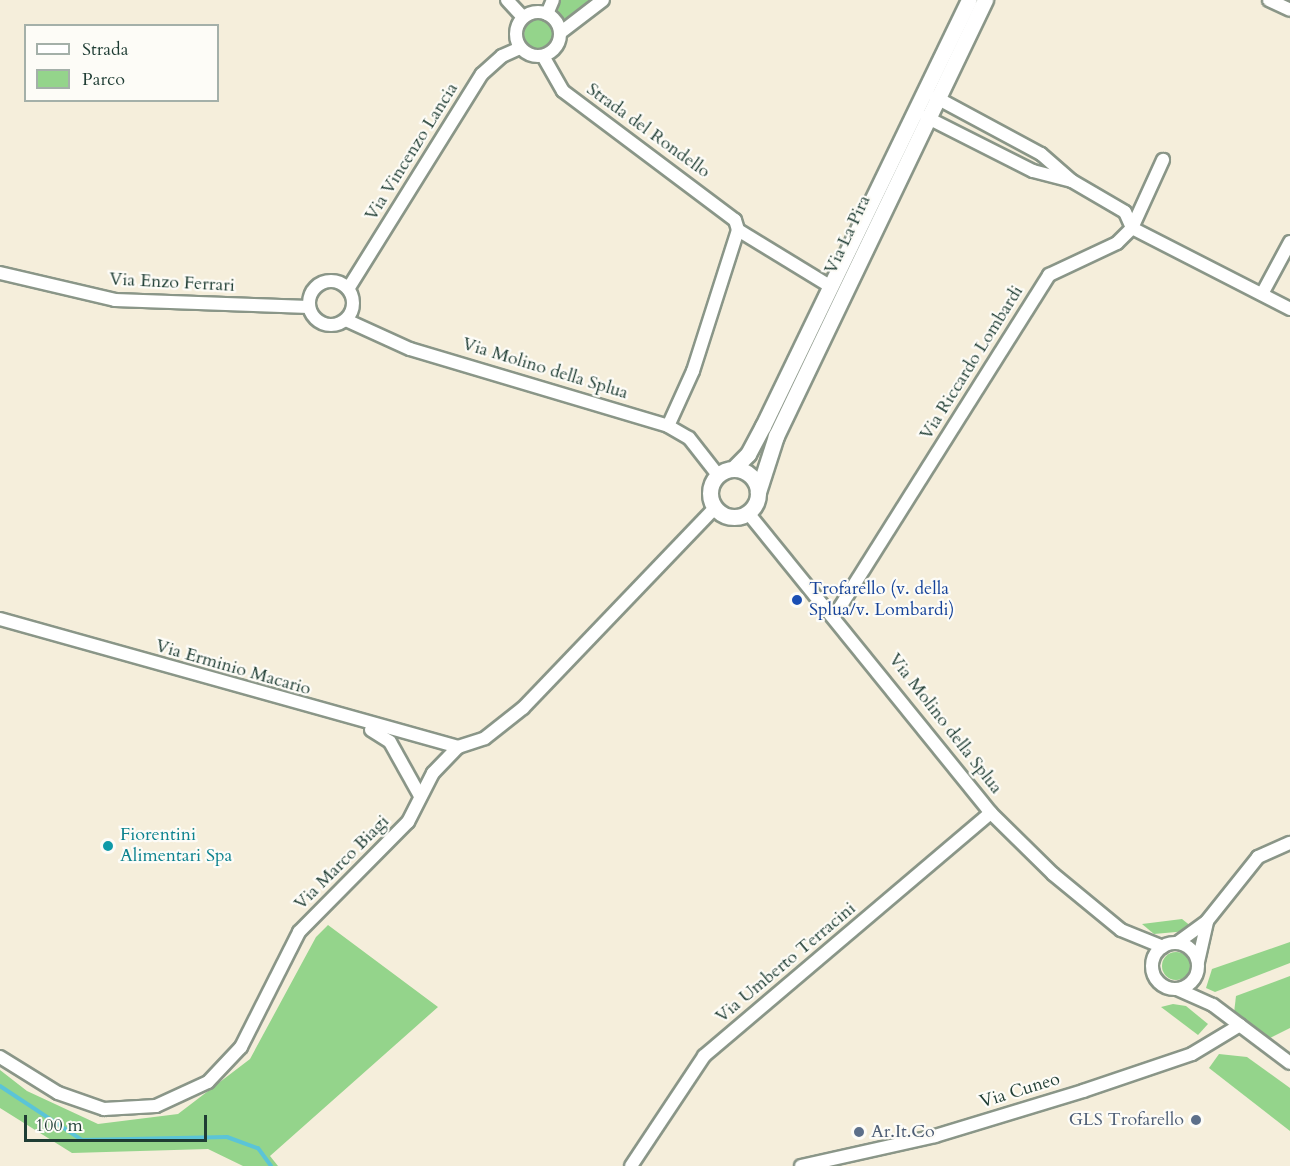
<!DOCTYPE html>
<style>
body{margin:0}
#map{position:relative;width:1290px;height:1166px;overflow:hidden;background:#f5eedb;font-family:Cardo,serif}
div>[style]{position:absolute}
[style*='--x']{left:calc(var(--x)*1px);top:calc(var(--y)*1px);width:calc(var(--w)*1px);rotate:calc(var(--a)*1deg)}
.green>*{inset:0;background:#94d48b}
.round{border-radius:50%}
.stream>*{height:4px;margin:-2px;padding:0 2px;transform-origin:2px;border-radius:2px;background:#5bc4d7}
.roads{filter:drop-shadow(2px 0 #8a9688) drop-shadow(-2px 0 #8a9688) drop-shadow(0 2px #8a9688) drop-shadow(0 -2px #8a9688)}
.minor>*{height:12px;margin:-6px;padding:0 6px;transform-origin:6px;border-radius:6px;background:#fff}
.minor>.ring{margin:-6px;padding:0;box-sizing:content-box;background:none;border:12px solid #fff;border-radius:50%}
.tertiary>*{height:15px;margin:-7.5px;padding:0 7.5px;transform-origin:7.5px;border-radius:7.5px;background:#fff}
.tertiary>.ring{margin:-7.5px;padding:0;box-sizing:content-box;background:none;border:15px solid #fff;border-radius:50%}
.dots>*{width:16px;height:16px;translate:-50% -50%;box-sizing:border-box;border:3px solid #fdfcf7;border-radius:50%}
span{translate:-50% -50%;white-space:nowrap;text-align:center;line-height:1.15;-webkit-text-stroke:4.5px #fdfcf7;paint-order:stroke}
.street-label{font-size:18px;color:#1f3d34}
.transit-label{font-size:18px;color:#164399}
.left{translate:0 -50%;text-align:left}
.culture-label{font-size:18px;color:#0d838f}
.service-label{font-size:18px;color:#4e5e75}
.right{translate:-100% -50%;text-align:right}
.legend{position:absolute;left:24px;top:24px;width:195px;height:78px;box-sizing:border-box;background:#fdfcf7;border:2px solid #a4b0a9;margin:0;padding:8px 10px;list-style:none;font-size:18px;color:#1f3d34}
.legend li{display:flex;align-items:center;gap:12px;height:30px}
.legend b{width:30px;border:2px solid #a4b0a9}
.scale{position:absolute;left:24px;top:1115px;width:183px;height:27px;box-sizing:border-box;border:3px solid #1f3d34;border-top:0;padding-left:8px;font-size:18px;line-height:21px;white-space:nowrap;color:#1f3d34;-webkit-text-stroke:4px #fdfcf7;paint-order:stroke}
</style>
<div id="map">
<div class="green">
<div style="clip-path:polygon(560px 0,594px 0,569px 21px,557px 15px)"></div>
<div class="round" style="left:524px;top:19px;width:30px;height:30px"></div>
<div style="clip-path:polygon(1182px 919px,1192px 927px,1187px 931px,1154px 934px,1142px 924px)"></div>
<div style="clip-path:polygon(328px 925px,438px 1007px,270px 1156px,278px 1166px,243px 1166px,208px 1149px,72px 1153px,0 1108px,0 1070px,27px 1091px,98px 1124px,178px 1114px,250px 1059px,316px 937px)"></div>
<div style="clip-path:polygon(1290px 942px,1290px 963px,1215px 992px,1206px 988px,1212px 969px)"></div>
<div class="round" style="left:1162px;top:952px;width:28px;height:28px"></div>
<div style="clip-path:polygon(1290px 976px,1290px 1028px,1266px 1040px,1234px 1013px,1236px 996px)"></div>
<div style="clip-path:polygon(1173px 1004px,1186px 1006px,1208px 1024px,1198px 1035px,1161px 1007px)"></div>
<div style="clip-path:polygon(1219px 1054px,1247px 1057px,1290px 1088px,1290px 1131px,1209px 1068px)"></div>
</div>
<div class="stream">
<div style="--x:0;--y:1086;--w:98;--a:33.4"></div>
<div style="--x:82;--y:1140;--w:145;--a:-1.2"></div>
<div style="--x:227;--y:1137;--w:33;--a:20"></div>
<div style="--x:258;--y:1148;--w:22;--a:54"></div>
</div>
<div class="roads">
<div class="minor">
<div style="--x:507;--y:0;--w:23;--a:47"></div>
<div style="--x:1269;--y:0;--w:23;--a:25"></div>
<div class="ring" style="left:516px;top:12px;width:32px;height:32px"></div>
<div style="--x:547;--y:14;--w:15;--a:-67"></div>
<div style="--x:560;--y:33;--w:54;--a:-37.5"></div>
<div style="--x:543;--y:56;--w:40;--a:60.3"></div>
<div style="--x:563;--y:91;--w:215;--a:36.9"></div>
<div style="--x:735;--y:220;--w:10;--a:73"></div>
<div style="--x:738;--y:230;--w:148;--a:107.7"></div>
<div style="--x:693;--y:371;--w:60;--a:114.4"></div>
<div style="--x:926;--y:117;--w:120;--a:26.8"></div>
<div style="--x:1033;--y:171;--w:40;--a:14.4"></div>
<div style="--x:1072;--y:181;--w:41;--a:-138.9"></div>
<div style="--x:1041;--y:154;--w:120;--a:-151.7"></div>
<div style="--x:1072;--y:181;--w:61;--a:30.3"></div>
<div style="--x:1125;--y:212;--w:17;--a:66"></div>
<div style="--x:1132;--y:228;--w:178;--a:27.1"></div>
<div style="--x:738;--y:230;--w:105;--a:31.4"></div>
<div style="--x:0;--y:273;--w:118;--a:13.2"></div>
<div style="--x:115;--y:300;--w:194;--a:2.1"></div>
<div class="ring" style="left:309px;top:281px;width:32px;height:32px"></div>
<div style="--x:348;--y:289;--w:253;--a:-58.1"></div>
<div style="--x:482;--y:74;--w:27;--a:-42"></div>
<div style="--x:502;--y:56;--w:20;--a:-24"></div>
<div style="--x:1262;--y:294;--w:59;--a:-61.7"></div>
<div style="--x:346;--y:320;--w:70;--a:24.4"></div>
<div style="--x:410;--y:349;--w:269;--a:16.6"></div>
<div style="--x:668;--y:426;--w:24;--a:30"></div>
<div style="--x:689;--y:438;--w:47;--a:51.9"></div>
<div style="--x:748;--y:513;--w:386;--a:51"></div>
<div style="--x:991;--y:813;--w:87;--a:44.5"></div>
<div style="--x:1053;--y:874;--w:88;--a:39.5"></div>
<div style="--x:1121;--y:930;--w:45;--a:22"></div>
<div style="--x:835;--y:615;--w:402;--a:-57.8"></div>
<div style="--x:1049;--y:275;--w:75;--a:-25.2"></div>
<div style="--x:1117;--y:243;--w:21;--a:-45"></div>
<div style="--x:1132;--y:228;--w:75;--a:-65.5"></div>
<div style="--x:0;--y:619;--w:476;--a:15.6"></div>
<div style="--x:371;--y:730;--w:22;--a:32"></div>
<div style="--x:390;--y:742;--w:62;--a:60.9"></div>
<div style="--x:1177;--y:943;--w:37;--a:-36"></div>
<div style="--x:1207;--y:921;--w:82;--a:-51.4"></div>
<div style="--x:1258;--y:857;--w:35;--a:-24"></div>
<div class="ring" style="left:1152px;top:943px;width:34px;height:34px"></div>
<div style="--x:1198;--y:962;--w:41;--a:-77.3"></div>
<div style="--x:1177;--y:989;--w:39;--a:24"></div>
<div style="--x:1213;--y:1005;--w:96;--a:37"></div>
<div style="--x:0;--y:1057;--w:68;--a:31.8"></div>
<div style="--x:58;--y:1093;--w:49;--a:19.2"></div>
<div style="--x:104;--y:1109;--w:52;--a:-3.3"></div>
<div style="--x:156;--y:1106;--w:57;--a:-24.8"></div>
<div style="--x:208;--y:1082;--w:48;--a:-46.7"></div>
<div style="--x:241;--y:1047;--w:129;--a:-63.2"></div>
<div style="--x:299;--y:932;--w:155;--a:-45.3"></div>
<div style="--x:408;--y:822;--w:55;--a:-63"></div>
<div style="--x:433;--y:773;--w:36;--a:-46"></div>
<div style="--x:458;--y:747;--w:28;--a:-18"></div>
<div style="--x:485;--y:738;--w:48;--a:-38.3"></div>
<div style="--x:523;--y:708;--w:276;--a:-46.2"></div>
<div style="--x:631;--y:1166;--w:132;--a:-56.4"></div>
<div style="--x:704;--y:1056;--w:376;--a:-40.3"></div>
<div style="--x:801;--y:1166;--w:137;--a:-12.6"></div>
<div style="--x:935;--y:1136;--w:155;--a:-16.9"></div>
<div style="--x:1083;--y:1091;--w:115;--a:-18.7"></div>
<div style="--x:1192;--y:1054;--w:56;--a:-31.1"></div>
</div>
<div class="tertiary">
<div class="ring" style="left:710px;top:469px;width:33px;height:33px"></div>
<div style="--x:733;--y:469;--w:21;--a:-45"></div>
<div style="--x:748;--y:454;--w:32;--a:-62"></div>
<div style="--x:763;--y:426;--w:473;--a:-64.2"></div>
<div style="--x:758;--y:492;--w:59;--a:-72.2"></div>
<div style="--x:776;--y:436;--w:484;--a:-64.4"></div>
</div>
</div>
<div class="dots">
<div style="left:797px;top:600px;background:#1a4fb4"></div>
<div style="left:108px;top:846px;background:#0f9aa8"></div>
<div style="left:1196px;top:1120px;background:#5c6f8a"></div>
<div style="left:859px;top:1132px;background:#5c6f8a"></div>
</div>
<div class="street-label">
<span style="left:648px;top:131px;rotate:36deg">Strada del Rondello</span>
<span style="left:412px;top:152px;rotate:-58deg">Via Vincenzo Lancia</span>
<span style="left:848px;top:235px;rotate:-65deg">Via La Pira</span>
<span style="left:172px;top:283px;rotate:3deg">Via Enzo Ferrari</span>
<span style="left:972px;top:363px;rotate:-58deg">Via Riccardo Lombardi</span>
<span style="left:545px;top:369px;rotate:17deg">Via Molino della Splua</span>
<span style="left:233px;top:668px;rotate:16deg">Via Erminio Macario</span>
<span style="left:945px;top:724px;rotate:52deg">Via Molino della Splua</span>
<span style="left:342px;top:863px;rotate:-45deg">Via Marco Biagi</span>
<span style="left:786px;top:963px;rotate:-40deg">Via Umberto Terracini</span>
<span style="left:1020px;top:1091px;rotate:-17deg">Via Cuneo</span>
</div>
<div class="transit-label">
<span class="left" style="left:809px;top:600px">Trofarello (v. della<br>Splua/v. Lombardi)</span>
</div>
<div class="culture-label">
<span class="left" style="left:120px;top:846px">Fiorentini<br>Alimentari Spa</span>
</div>
<div class="service-label">
<span class="right" style="left:1184px;top:1120px">GLS Trofarello</span>
<span class="left" style="left:871px;top:1132px">Ar.It.Co</span>
</div>
<ul class="legend">
<li><b style="height:8px;background:#fff"></b>Strada</li>
<li><b style="height:16px;background:#94d48b"></b>Parco</li>
</ul>
<div class="scale">100 m</div>
</div>
